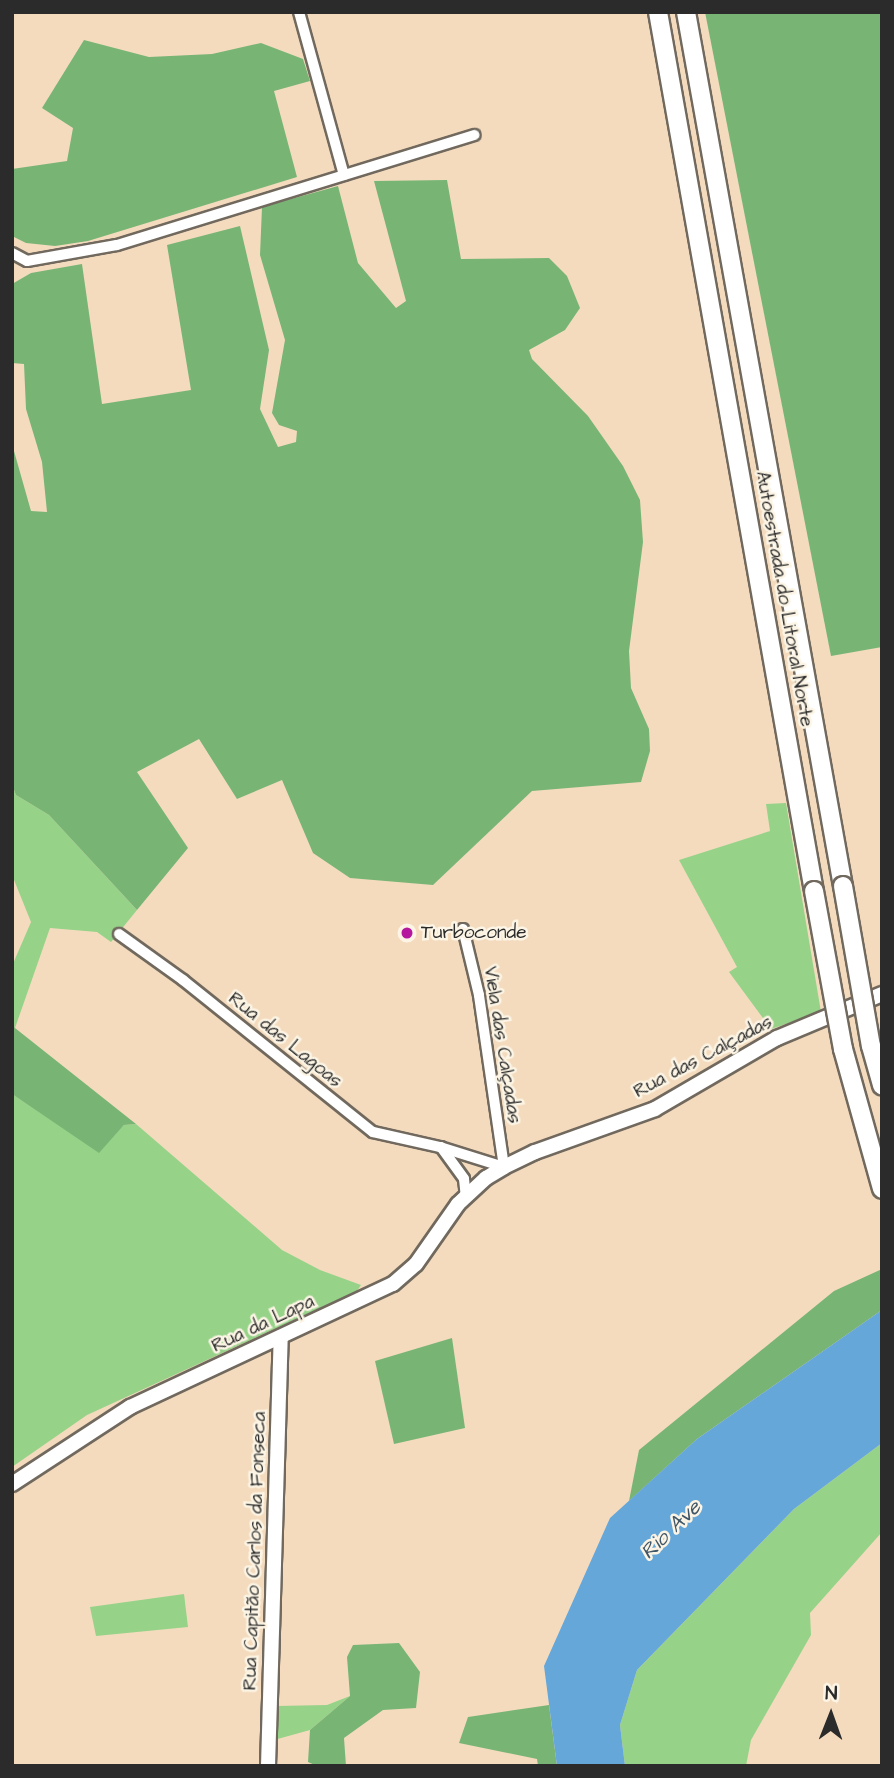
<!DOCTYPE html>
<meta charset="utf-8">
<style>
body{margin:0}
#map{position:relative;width:894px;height:1778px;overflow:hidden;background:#f4dbbe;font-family:"Architects Daughter",sans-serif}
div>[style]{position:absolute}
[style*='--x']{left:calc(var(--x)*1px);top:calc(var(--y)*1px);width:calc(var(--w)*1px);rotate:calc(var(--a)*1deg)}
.green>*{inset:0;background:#96d389}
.forest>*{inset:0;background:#78b575}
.water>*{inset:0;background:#65a7d9}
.roads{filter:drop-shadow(2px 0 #71695e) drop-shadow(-2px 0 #71695e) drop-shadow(0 2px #71695e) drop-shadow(0 -2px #71695e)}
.street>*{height:10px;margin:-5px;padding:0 5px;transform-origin:5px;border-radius:5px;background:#fff}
.secondary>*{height:14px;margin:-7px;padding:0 7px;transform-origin:7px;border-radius:7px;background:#fff}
.highway>*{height:18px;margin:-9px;padding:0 9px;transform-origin:9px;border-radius:9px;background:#fff}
.bridges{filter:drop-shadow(2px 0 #71695e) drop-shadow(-2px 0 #71695e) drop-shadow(0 2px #71695e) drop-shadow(0 -2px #71695e)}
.highway-bridge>*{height:18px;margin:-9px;padding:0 9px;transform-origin:9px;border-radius:9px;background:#fff}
.dots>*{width:19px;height:19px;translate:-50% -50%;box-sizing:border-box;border:4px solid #fcf5e5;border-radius:50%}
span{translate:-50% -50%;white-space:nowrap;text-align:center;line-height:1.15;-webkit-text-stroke:5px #fcf5e5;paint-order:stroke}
.street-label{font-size:19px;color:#2b2b2b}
.poi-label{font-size:19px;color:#2b2b2b}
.left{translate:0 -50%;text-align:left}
.water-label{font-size:21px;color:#3f5668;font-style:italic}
.frame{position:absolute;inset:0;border:14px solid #2b2b2b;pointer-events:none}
.north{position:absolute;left:796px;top:1680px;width:70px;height:70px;-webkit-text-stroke:5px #fcf5e5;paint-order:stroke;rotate:1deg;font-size:19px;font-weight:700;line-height:28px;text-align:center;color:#2b2b2b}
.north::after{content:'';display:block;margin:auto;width:24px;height:32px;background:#2b2b2b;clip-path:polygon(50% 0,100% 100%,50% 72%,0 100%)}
</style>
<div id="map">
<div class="green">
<div style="clip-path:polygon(12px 785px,16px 795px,49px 815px,137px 910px,111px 942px,97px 932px,50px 928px,15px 1028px,12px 1023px,12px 966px,31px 922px,12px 875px)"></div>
<div style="clip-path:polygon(786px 803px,821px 1012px,771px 1029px,729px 972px,737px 967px,679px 860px,770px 831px,766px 804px)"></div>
<div style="clip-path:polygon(12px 1094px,99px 1152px,124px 1125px,136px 1124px,282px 1250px,320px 1270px,361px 1285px,357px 1291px,87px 1415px,12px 1467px)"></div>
<div style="clip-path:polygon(882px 1443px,882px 1532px,810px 1613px,811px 1635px,751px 1740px,746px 1766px,625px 1766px,620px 1725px,637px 1670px,794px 1509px)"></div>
<div style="clip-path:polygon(184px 1594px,188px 1627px,96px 1636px,90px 1607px)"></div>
<div style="clip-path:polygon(350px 1696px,310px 1730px,274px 1740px,276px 1706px,327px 1705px)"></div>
</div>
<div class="forest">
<div style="clip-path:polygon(705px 12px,882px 12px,882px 647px,831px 656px)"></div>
<div style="clip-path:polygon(84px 40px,149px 57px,212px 54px,261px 43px,303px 59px,310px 81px,274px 91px,297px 177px,88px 241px,55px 246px,26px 243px,12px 236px,12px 169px,67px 161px,73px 128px,42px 108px)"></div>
<div style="clip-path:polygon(447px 180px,461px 259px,549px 258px,567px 276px,580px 308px,565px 330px,529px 350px,532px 359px,588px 416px,623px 466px,640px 500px,643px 542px,629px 651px,631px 688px,649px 729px,650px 751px,641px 782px,532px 791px,433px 885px,350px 878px,313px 853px,282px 780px,237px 799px,199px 739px,137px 772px,188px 848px,137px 910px,49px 815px,16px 795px,12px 785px,12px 432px,14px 451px,31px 511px,47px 512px,42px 462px,26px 409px,24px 364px,12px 363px,12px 284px,31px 273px,82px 264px,102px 404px,191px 390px,167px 245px,240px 226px,269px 350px,260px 409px,278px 447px,296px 442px,297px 431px,279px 425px,272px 413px,285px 340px,260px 255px,262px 207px,338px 186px,358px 263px,396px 308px,406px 301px,374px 181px)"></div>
<div style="clip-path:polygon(12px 1023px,15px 1028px,136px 1124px,124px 1125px,99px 1153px,12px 1094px)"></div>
<div style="clip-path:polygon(882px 1269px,882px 1310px,697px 1439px,629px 1501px,639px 1450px,834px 1291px)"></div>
<div style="clip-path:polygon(452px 1338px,465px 1428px,394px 1444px,375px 1361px)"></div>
<div style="clip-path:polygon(399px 1643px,420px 1672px,416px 1708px,383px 1710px,344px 1738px,346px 1766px,317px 1766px,308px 1762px,310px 1730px,350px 1696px,347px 1657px,353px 1645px)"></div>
<div style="clip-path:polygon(549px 1705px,557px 1766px,538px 1766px,537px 1759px,459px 1743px,468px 1717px)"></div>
</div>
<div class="water">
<div style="clip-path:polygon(882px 1310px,882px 1443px,794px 1509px,637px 1670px,620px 1725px,625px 1766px,557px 1766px,544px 1666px,610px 1518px,697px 1439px)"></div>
</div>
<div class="roads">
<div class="street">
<div style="--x:299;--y:12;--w:169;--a:74.6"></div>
<div style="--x:12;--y:253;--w:17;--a:28"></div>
<div style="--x:27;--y:261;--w:91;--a:-10.1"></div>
<div style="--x:117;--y:245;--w:374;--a:-17.1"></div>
<div style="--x:119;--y:934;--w:79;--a:35.7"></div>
<div style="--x:183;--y:980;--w:243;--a:38.7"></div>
<div style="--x:373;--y:1132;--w:69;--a:12.6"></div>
<div style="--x:440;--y:1147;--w:67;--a:17.4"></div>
<div style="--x:504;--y:1167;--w:174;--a:-98.3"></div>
<div style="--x:479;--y:995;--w:68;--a:-103.6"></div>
<div style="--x:441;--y:1147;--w:39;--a:54"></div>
<div style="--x:464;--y:1179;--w:18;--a:84"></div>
</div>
<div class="secondary">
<div style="--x:12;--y:1484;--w:141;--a:-33.1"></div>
<div style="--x:130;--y:1407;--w:290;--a:-25.1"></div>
<div style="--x:393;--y:1284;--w:30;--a:-41"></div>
<div style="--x:416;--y:1264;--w:73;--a:-55"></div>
<div style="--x:458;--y:1204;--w:38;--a:-43"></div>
<div style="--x:486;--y:1178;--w:21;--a:-31"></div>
<div style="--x:504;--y:1167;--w:34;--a:-26"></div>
<div style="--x:535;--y:1152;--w:127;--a:-19.7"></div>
<div style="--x:655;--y:1109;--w:141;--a:-30.2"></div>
<div style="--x:777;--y:1038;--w:114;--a:-22.7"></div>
<div style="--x:268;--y:1766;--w:429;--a:-88.3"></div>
</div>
<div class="highway">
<div style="--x:658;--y:12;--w:893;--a:79.94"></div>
<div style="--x:686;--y:12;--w:888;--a:79.82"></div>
</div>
</div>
<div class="bridges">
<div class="highway-bridge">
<div style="--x:843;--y:886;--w:162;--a:80.1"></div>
<div style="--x:871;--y:1046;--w:41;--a:74.2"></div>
<div style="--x:814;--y:891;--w:161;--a:79.6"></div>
<div style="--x:843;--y:1049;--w:145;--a:74.4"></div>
</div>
</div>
<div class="dots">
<div style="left:407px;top:933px;background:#b5179e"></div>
</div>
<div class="street-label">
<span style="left:784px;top:599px;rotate:80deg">Autoestrada do Litoral Norte</span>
<span style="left:285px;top:1040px;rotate:39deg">Rua das Lagoas</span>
<span style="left:502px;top:1045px;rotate:81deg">Viela das Calçadas</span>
<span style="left:703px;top:1057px;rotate:-28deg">Rua das Calçadas</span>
<span style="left:263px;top:1324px;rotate:-25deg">Rua da Lapa</span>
<span style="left:255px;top:1551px;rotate:-88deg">Rua Capitão Carlos da Fonseca</span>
</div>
<div class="poi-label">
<span class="left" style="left:421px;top:933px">Turboconde</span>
</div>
<div class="water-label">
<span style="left:671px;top:1530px;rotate:-44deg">Rio Ave</span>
</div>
<div class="frame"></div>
<div class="north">N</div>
</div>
